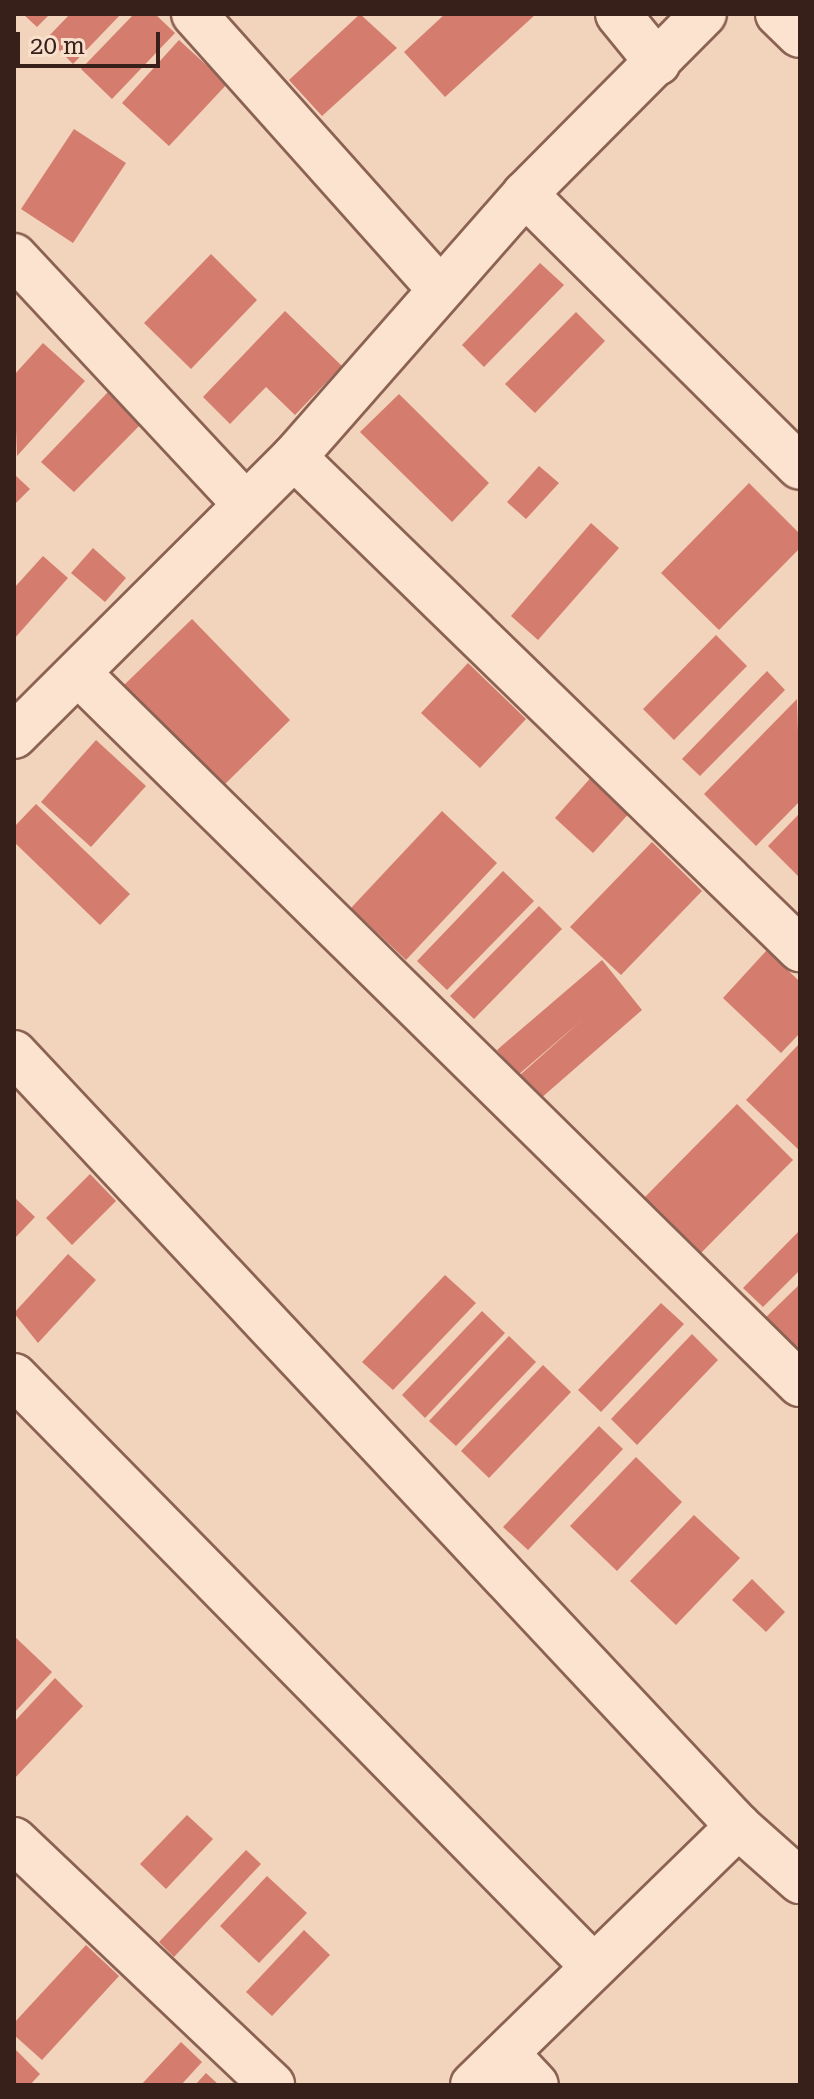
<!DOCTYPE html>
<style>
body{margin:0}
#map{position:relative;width:814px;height:2099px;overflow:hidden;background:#f2d3bb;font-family:"Roboto Serif",serif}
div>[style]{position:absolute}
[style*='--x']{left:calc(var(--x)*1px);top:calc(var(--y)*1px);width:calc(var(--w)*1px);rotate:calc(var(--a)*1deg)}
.building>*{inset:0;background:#d47c6d}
.roads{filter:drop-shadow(2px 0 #8b6253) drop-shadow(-2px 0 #8b6253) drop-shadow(0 2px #8b6253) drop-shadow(0 -2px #8b6253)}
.minor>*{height:44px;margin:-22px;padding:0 22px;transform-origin:22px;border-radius:22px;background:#fce3cf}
span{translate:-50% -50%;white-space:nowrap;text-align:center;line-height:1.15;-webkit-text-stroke:6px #f9e0cc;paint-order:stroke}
.frame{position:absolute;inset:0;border:16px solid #38201a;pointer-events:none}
.scale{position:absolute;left:16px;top:32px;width:144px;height:36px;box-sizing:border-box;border:4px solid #38201a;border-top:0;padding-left:10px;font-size:24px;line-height:28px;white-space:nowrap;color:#38201a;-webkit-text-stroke:6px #f9e0cc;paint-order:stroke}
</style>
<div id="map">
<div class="building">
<div style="clip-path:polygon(23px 14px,50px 14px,37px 27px)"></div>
<div style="clip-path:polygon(70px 14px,121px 14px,73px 64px,47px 38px)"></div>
<div style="clip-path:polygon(134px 14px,155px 14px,175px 33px,112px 99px,81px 69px)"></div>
<div style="clip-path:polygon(360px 14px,397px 48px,322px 116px,289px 80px)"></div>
<div style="clip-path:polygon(445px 14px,536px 14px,445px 97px,404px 52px)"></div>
<div style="clip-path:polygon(179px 40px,227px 84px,169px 146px,122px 103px)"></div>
<div style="clip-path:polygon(74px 129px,126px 163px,73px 243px,21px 209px)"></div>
<div style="clip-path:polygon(211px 254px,257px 300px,191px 369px,144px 323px)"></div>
<div style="clip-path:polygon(540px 263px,564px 285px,484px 367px,462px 345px)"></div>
<div style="clip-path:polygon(285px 311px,342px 366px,295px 415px,266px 387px,230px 424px,203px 397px)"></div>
<div style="clip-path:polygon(576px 312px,605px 341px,535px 413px,505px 384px)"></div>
<div style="clip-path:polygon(43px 343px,85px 381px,17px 456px,14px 375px)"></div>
<div style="clip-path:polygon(108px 392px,141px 424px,74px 492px,41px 462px)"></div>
<div style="clip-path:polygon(399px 394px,489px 483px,452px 522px,360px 432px)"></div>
<div style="clip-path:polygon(539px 466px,559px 483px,526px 519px,507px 502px)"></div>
<div style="clip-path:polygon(14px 474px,30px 489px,14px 505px)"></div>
<div style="clip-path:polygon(749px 483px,800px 534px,800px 548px,719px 630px,661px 573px)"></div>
<div style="clip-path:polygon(591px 523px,619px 548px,538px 640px,511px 616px)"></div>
<div style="clip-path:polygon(93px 548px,126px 578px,105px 602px,71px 573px)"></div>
<div style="clip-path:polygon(43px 556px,68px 578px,14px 639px,14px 588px)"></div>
<div style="clip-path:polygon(192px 619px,290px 720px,220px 789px,122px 687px)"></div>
<div style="clip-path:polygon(716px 635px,747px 666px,674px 740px,643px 709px)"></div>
<div style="clip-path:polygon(468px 663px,526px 719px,480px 768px,421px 713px)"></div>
<div style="clip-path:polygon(767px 671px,785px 690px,700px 776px,682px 759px)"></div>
<div style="clip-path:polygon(797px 699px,800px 801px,756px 846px,704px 794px)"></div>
<div style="clip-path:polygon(96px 740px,146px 786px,91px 847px,41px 802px)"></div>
<div style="clip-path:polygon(594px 774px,633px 809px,593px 853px,555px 818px)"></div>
<div style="clip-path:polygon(36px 804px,130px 894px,100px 925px,14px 842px,14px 827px)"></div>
<div style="clip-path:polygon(442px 811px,497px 863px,406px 960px,351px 908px)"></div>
<div style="clip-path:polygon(800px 813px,800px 878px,768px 846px)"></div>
<div style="clip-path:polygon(652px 842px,702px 891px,621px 975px,570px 927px)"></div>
<div style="clip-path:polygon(503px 871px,534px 901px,447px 990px,417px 961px)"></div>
<div style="clip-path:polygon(539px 906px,562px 929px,474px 1019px,450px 996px)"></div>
<div style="clip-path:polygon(767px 950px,800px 982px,800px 1033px,781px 1053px,723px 998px)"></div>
<div style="clip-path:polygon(602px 960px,642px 1010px,540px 1099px,520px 1075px,583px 1019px,518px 1075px,497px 1050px)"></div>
<div style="clip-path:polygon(800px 1043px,800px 1151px,746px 1100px)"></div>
<div style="clip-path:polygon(737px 1104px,793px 1160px,700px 1254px,644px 1198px)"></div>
<div style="clip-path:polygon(90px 1174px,116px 1201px,72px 1245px,46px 1218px)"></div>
<div style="clip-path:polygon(14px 1197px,35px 1217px,14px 1239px)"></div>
<div style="clip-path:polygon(800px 1230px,800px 1270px,763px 1307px,743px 1288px)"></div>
<div style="clip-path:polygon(68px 1254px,96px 1280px,38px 1343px,14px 1313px)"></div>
<div style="clip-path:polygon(445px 1275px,476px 1303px,393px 1390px,362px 1362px)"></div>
<div style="clip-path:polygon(800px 1284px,800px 1359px,762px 1321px)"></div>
<div style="clip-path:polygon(661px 1303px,684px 1324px,601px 1412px,578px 1390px)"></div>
<div style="clip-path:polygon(482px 1311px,505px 1333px,425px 1418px,402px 1395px)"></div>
<div style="clip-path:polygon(692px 1334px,718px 1360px,637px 1445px,611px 1419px)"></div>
<div style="clip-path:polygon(509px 1336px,536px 1362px,456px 1446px,429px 1421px)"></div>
<div style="clip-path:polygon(543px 1365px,571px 1392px,489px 1478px,461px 1451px)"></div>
<div style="clip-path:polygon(599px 1426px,623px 1449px,528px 1550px,503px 1527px)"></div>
<div style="clip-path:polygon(636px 1457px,682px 1502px,617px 1571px,570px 1526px)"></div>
<div style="clip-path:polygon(694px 1515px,740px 1558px,676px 1625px,630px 1581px)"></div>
<div style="clip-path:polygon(752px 1579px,785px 1612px,766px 1632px,732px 1600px)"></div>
<div style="clip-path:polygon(14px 1636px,52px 1672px,14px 1713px)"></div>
<div style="clip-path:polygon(55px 1678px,83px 1706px,14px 1779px,14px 1722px)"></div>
<div style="clip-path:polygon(187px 1815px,213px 1839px,166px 1889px,140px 1864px)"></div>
<div style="clip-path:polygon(246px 1850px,261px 1864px,174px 1957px,159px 1942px)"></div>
<div style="clip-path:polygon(267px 1876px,307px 1913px,259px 1963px,220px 1926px)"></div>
<div style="clip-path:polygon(304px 1930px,330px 1955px,272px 2016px,246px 1992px)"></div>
<div style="clip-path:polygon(86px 1945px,119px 1976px,42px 2060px,14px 2035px,14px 2023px)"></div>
<div style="clip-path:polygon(181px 2042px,202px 2062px,181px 2085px,141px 2085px)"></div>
<div style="clip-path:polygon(14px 2048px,40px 2074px,30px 2085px,14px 2085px)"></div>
<div style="clip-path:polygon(206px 2073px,219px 2085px,195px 2085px)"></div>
</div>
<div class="roads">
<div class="minor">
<div style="--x:194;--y:14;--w:368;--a:48.2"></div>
<div style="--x:618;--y:14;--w:63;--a:50.8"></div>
<div style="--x:778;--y:14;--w:30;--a:44"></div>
<div style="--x:525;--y:194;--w:387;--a:44.8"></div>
<div style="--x:14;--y:256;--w:338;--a:47"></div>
<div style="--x:294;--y:457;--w:706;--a:44.2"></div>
<div style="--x:79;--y:674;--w:1012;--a:44.56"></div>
<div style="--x:14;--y:736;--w:395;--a:-44.9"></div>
<div style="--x:294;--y:457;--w:350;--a:-48.7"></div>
<div style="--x:525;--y:194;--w:254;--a:-45.2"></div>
<div style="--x:14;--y:1053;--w:1059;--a:46.87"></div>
<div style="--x:738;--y:1826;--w:83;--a:41.6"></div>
<div style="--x:14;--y:1376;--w:827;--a:45.54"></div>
<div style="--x:14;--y:1840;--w:356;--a:43.5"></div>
<div style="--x:507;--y:2054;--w:42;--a:46.9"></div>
<div style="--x:473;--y:2085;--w:371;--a:-44.3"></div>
</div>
</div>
<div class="frame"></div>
<div class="scale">20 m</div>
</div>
